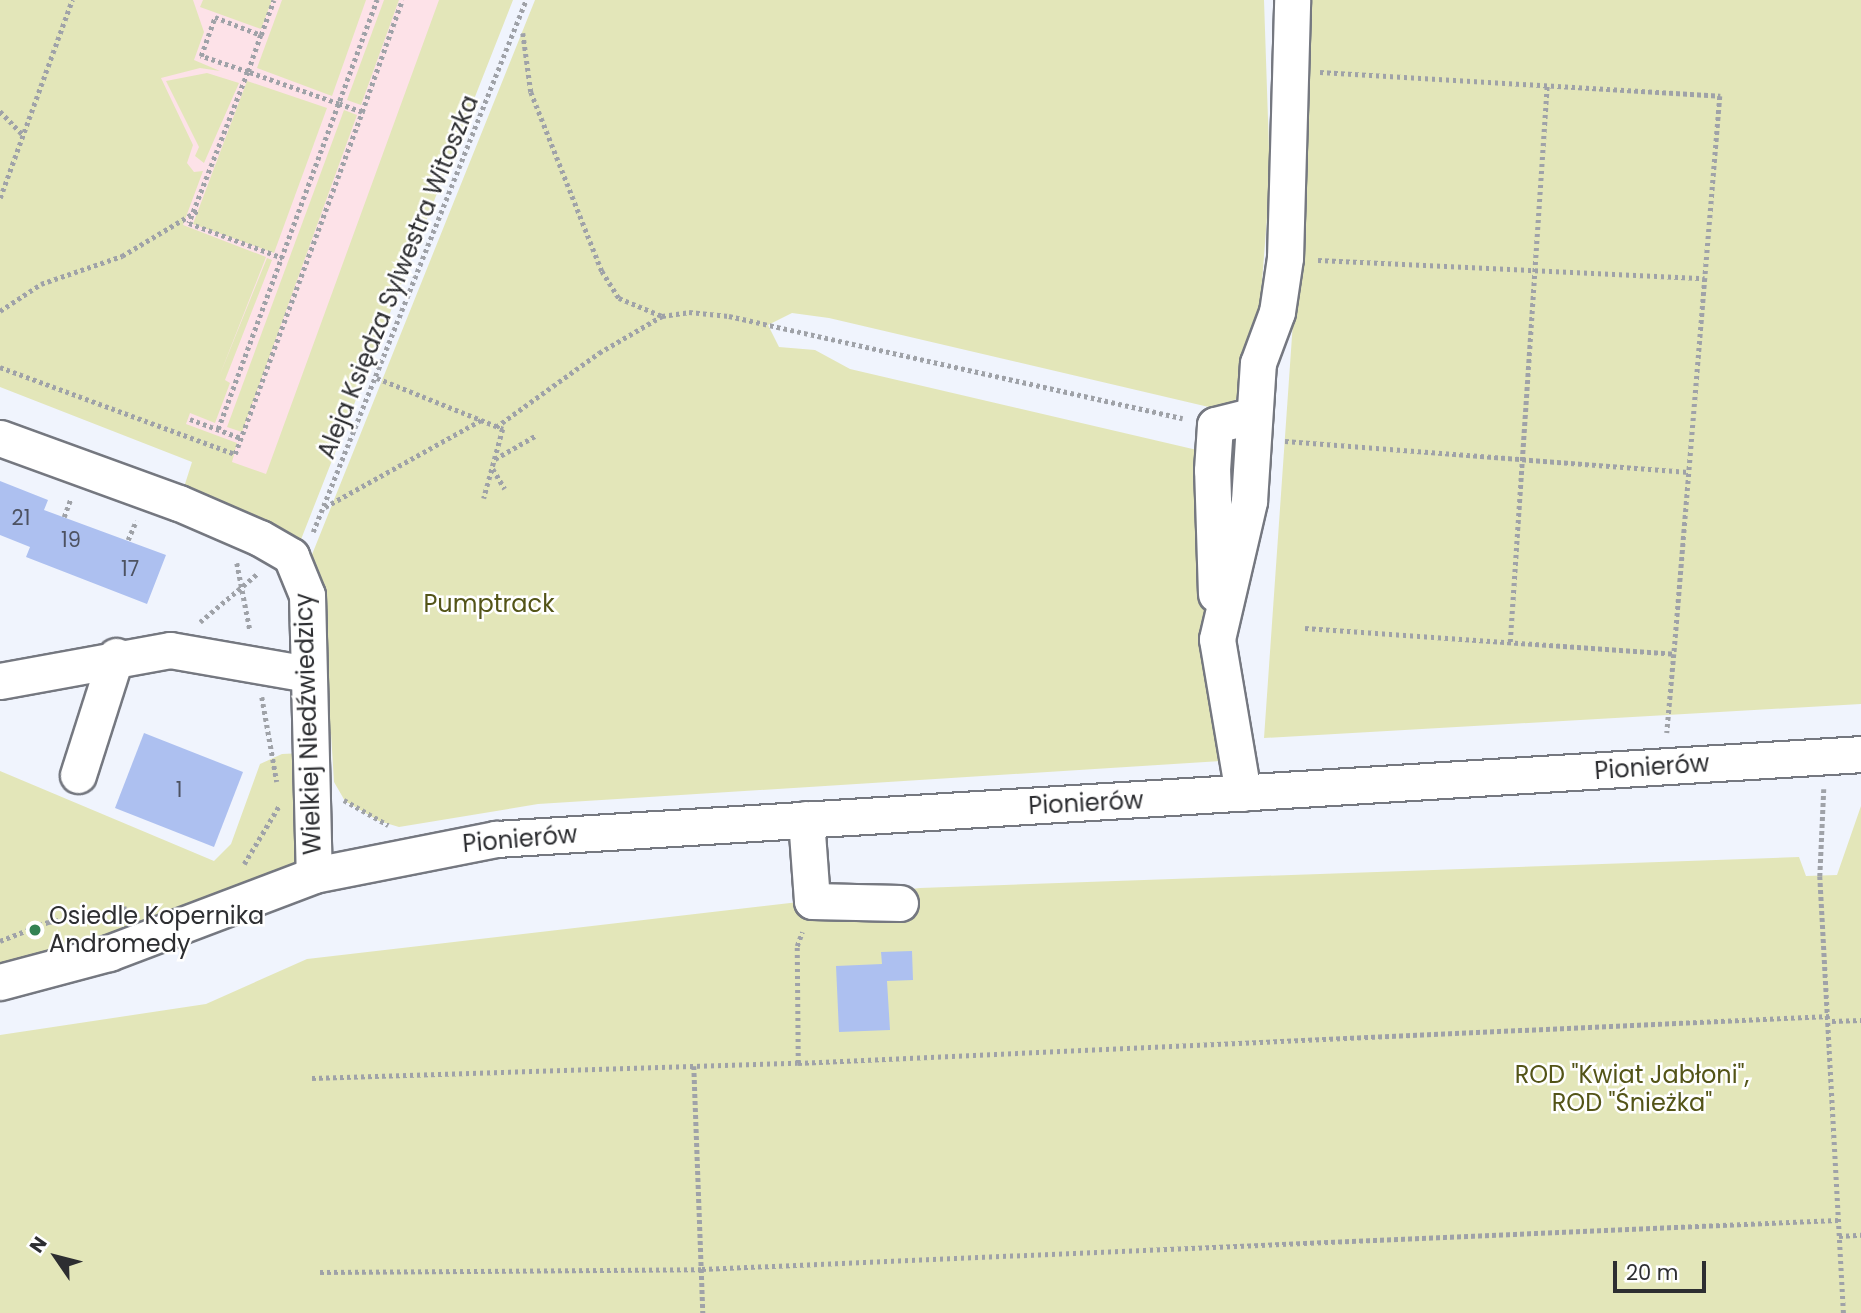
<!DOCTYPE html>
<meta charset="utf-8">
<style>
body{margin:0}
#map{position:relative;width:1861px;height:1313px;overflow:hidden;background:#f0f4fd;font-family:Poppins,sans-serif}
div>[style]{position:absolute}
[style*='--x']{left:calc(var(--x)*1px);top:calc(var(--y)*1px);width:calc(var(--w)*1px);rotate:calc(var(--a)*1deg)}
.education>*{inset:0;background:#fde2e8}
.green>*{inset:0;background:#e3e6b9}
.building>*{inset:0;background:#adc0f0}
.path>*{height:4.5px;margin-top:-2.25px;transform-origin:0;background:repeating-linear-gradient(90deg,#9fa2a8 0 3.5px,transparent 0 7px)}
.roads{filter:drop-shadow(2px 0 #757880) drop-shadow(-2px 0 #757880) drop-shadow(0 2px #757880) drop-shadow(0 -2px #757880)}
.minor>*{height:35px;margin:-17.5px;padding:0 17.5px;transform-origin:17.5px;border-radius:17.5px;background:#fff}
.dots>*{width:19px;height:19px;translate:-50% -50%;box-sizing:border-box;border:4px solid #fff;border-radius:50%}
span{translate:-50% -50%;white-space:nowrap;text-align:center;line-height:1.15;-webkit-text-stroke:5px #fff;paint-order:stroke}
.number-label{font-size:21px;color:#4d5261}
.number-label span{-webkit-text-stroke-width:0}
.street-label{font-size:24px;color:#2d2e31}
.park-label{font-size:24px;color:#535417}
.poi-label{font-size:24px;color:#2d2e31}
.left{translate:0 -50%;text-align:left}
.north{position:absolute;left:21px;top:1222px;width:70px;height:70px;-webkit-text-stroke:5px #fff;paint-order:stroke;rotate:305deg;font-size:19px;font-weight:700;line-height:28px;text-align:center;color:#2d2e31}
.north::after{content:'';display:block;margin:auto;width:24px;height:32px;background:#2d2e31;clip-path:polygon(50% 0,100% 100%,50% 72%,0 100%)}
.scale{position:absolute;left:1613px;top:1261px;width:93px;height:32px;box-sizing:border-box;border:4px solid #2d2e31;border-top:0;padding-left:9px;font-size:21px;line-height:24px;white-space:nowrap;color:#2d2e31;-webkit-text-stroke:5px #fff;paint-order:stroke}
</style>
<div id="map">
<div class="education">
<div style="clip-path:polygon(0 0,486px 0,288px 487px,0 381px)"></div>
</div>
<div class="green">
<div style="clip-path:polygon(0 0,193px 0,204px 32px,194px 60px,220px 71px,200px 68px,161px 78px,193px 145px,187px 163px,194px 172px,203px 171px,183px 225px,266px 257px,219px 377px,267px 258px,272px 260px,225px 380px,230px 383px,215px 423px,190px 413px,186px 424px,237px 443px,232px 462px,266px 474px,439px 0,513px 0,300px 542px,179px 503px,192px 462px,0 387px)"></div>
<div style="clip-path:polygon(203px 0,272px 0,261px 29px,200px 7px)"></div>
<div style="clip-path:polygon(282px 0,366px 0,332px 96px,257px 68px)"></div>
<div style="clip-path:polygon(384px 0,399px 0,361px 105px,347px 100px)"></div>
<div style="clip-path:polygon(535px 0,1264px 0,1270px 179px,1259px 320px,1239px 396px,1230px 405px,1213px 408px,829px 318px,792px 313px,768px 325px,779px 347px,815px 350px,850px 369px,1197px 450px,1225px 466px,1234px 483px,1229px 711px,1237px 760px,538px 804px,399px 827px,379px 821px,345px 801px,334px 782px,331px 733px,324px 752px,314px 875px,0 982px,0 771px,214px 861px,231px 844px,260px 764px,282px 754px,324px 752px,327px 614px,307px 567px)"></div>
<div style="clip-path:polygon(1311px 0,1861px 0,1861px 704px,1264px 738px,1310px 78px)"></div>
<div style="clip-path:polygon(207px 73px,239px 83px,204px 163px,195px 156px,199px 147px,166px 81px)"></div>
<div style="clip-path:polygon(247px 81px,327px 108px,274px 253px,193px 224px)"></div>
<div style="clip-path:polygon(344px 110px,357px 115px,242px 432px,227px 427px)"></div>
<div style="clip-path:polygon(1861px 806px,1861px 1313px,0 1313px,0 1035px,206px 1004px,307px 959px,920px 888px,1799px 857px,1806px 876px,1837px 875px)"></div>
</div>
<div class="building">
<div style="clip-path:polygon(0 481px,48px 500px,44px 510px,166px 555px,147px 604px,26px 557px,30px 547px,0 535px)"></div>
<div style="clip-path:polygon(144px 733px,243px 772px,214px 847px,115px 808px)"></div>
<div style="clip-path:polygon(912px 951px,913px 980px,887px 981px,890px 1030px,839px 1032px,836px 966px,882px 964px,881px 952px)"></div>
</div>
<div class="path">
<div style="--x:523;--y:33;--w:60;--a:82.3"></div>
<div style="--x:531;--y:92;--w:193;--a:68.4"></div>
<div style="--x:602;--y:271;--w:32;--a:58"></div>
<div style="--x:619;--y:298;--w:47;--a:22.7"></div>
<div style="--x:261;--y:35;--w:37;--a:-70"></div>
<div style="--x:1320;--y:72;--w:401;--a:3.4"></div>
<div style="--x:1720;--y:96;--w:183;--a:94.7"></div>
<div style="--x:0;--y:111;--w:33;--a:46"></div>
<div style="--x:362;--y:112;--w:119;--a:-70.3"></div>
<div style="--x:0;--y:198;--w:211;--a:-70"></div>
<div style="--x:1318;--y:260;--w:387;--a:2.7"></div>
<div style="--x:1705;--y:278;--w:377;--a:94.7"></div>
<div style="--x:0;--y:311;--w:49;--a:-33.4"></div>
<div style="--x:41;--y:284;--w:86;--a:-19.1"></div>
<div style="--x:122;--y:256;--w:90;--a:-30.9"></div>
<div style="--x:0;--y:367;--w:251;--a:20.3"></div>
<div style="--x:235;--y:454;--w:365;--a:-69.6"></div>
<div style="--x:362;--y:112;--w:24;--a:-161"></div>
<div style="--x:339;--y:104;--w:96;--a:-160.6"></div>
<div style="--x:248;--y:72;--w:50;--a:-161.2"></div>
<div style="--x:201;--y:56;--w:41;--a:-70.3"></div>
<div style="--x:215;--y:17;--w:49;--a:21.4"></div>
<div style="--x:261;--y:35;--w:39;--a:109"></div>
<div style="--x:248;--y:72;--w:162;--a:111.3"></div>
<div style="--x:189;--y:223;--w:100;--a:20.4"></div>
<div style="--x:377;--y:378;--w:136;--a:22"></div>
<div style="--x:503;--y:429;--w:72;--a:105.4"></div>
<div style="--x:190;--y:419;--w:54;--a:20.4"></div>
<div style="--x:496;--y:427;--w:127;--a:-35.7"></div>
<div style="--x:599;--y:353;--w:73;--a:-30.4"></div>
<div style="--x:662;--y:316;--w:27;--a:-8"></div>
<div style="--x:689;--y:312;--w:40;--a:5.7"></div>
<div style="--x:729;--y:316;--w:465;--a:12.7"></div>
<div style="--x:218;--y:429;--w:458;--a:-69.7"></div>
<div style="--x:1285;--y:441;--w:405;--a:4.4"></div>
<div style="--x:495;--y:459;--w:46;--a:-29.9"></div>
<div style="--x:493;--y:469;--w:23;--a:59"></div>
<div style="--x:325;--y:507;--w:179;--a:-29.1"></div>
<div style="--x:64;--y:517;--w:20;--a:-70"></div>
<div style="--x:313;--y:532;--w:573;--a:-68.18"></div>
<div style="--x:128;--y:540;--w:21;--a:-67"></div>
<div style="--x:237;--y:563;--w:68;--a:79"></div>
<div style="--x:200;--y:622;--w:75;--a:-40.1"></div>
<div style="--x:1305;--y:628;--w:370;--a:4"></div>
<div style="--x:1674;--y:654;--w:79;--a:95.1"></div>
<div style="--x:1510;--y:642;--w:558;--a:-86.2"></div>
<div style="--x:262;--y:697;--w:86;--a:80"></div>
<div style="--x:1824;--y:789;--w:87;--a:92.6"></div>
<div style="--x:1820;--y:876;--w:438;--a:86.9"></div>
<div style="--x:344;--y:800;--w:51;--a:29.6"></div>
<div style="--x:244;--y:864;--w:68;--a:-58.9"></div>
<div style="--x:0;--y:941;--w:52;--a:-21.6"></div>
<div style="--x:48;--y:922;--w:80;--a:-10"></div>
<div style="--x:1832;--y:1021;--w:29;--a:-2"></div>
<div style="--x:798;--y:1063;--w:117;--a:-90.5"></div>
<div style="--x:797;--y:946;--w:15;--a:-70"></div>
<div style="--x:694;--y:1066;--w:247;--a:87.9"></div>
<div style="--x:312;--y:1078;--w:486;--a:-1.8"></div>
<div style="--x:798;--y:1063;--w:1034;--a:-2.61"></div>
<div style="--x:1839;--y:1236;--w:22;--a:-3"></div>
<div style="--x:320;--y:1272;--w:382;--a:-0.4"></div>
<div style="--x:702;--y:1269;--w:1137;--a:-2.47"></div>
</div>
<div class="roads">
<div class="minor">
<div style="--x:0;--y:438;--w:190;--a:20"></div>
<div style="--x:179;--y:503;--w:88;--a:23.4"></div>
<div style="--x:260;--y:538;--w:36;--a:30"></div>
<div style="--x:291;--y:556;--w:42;--a:67.7"></div>
<div style="--x:307;--y:595;--w:280;--a:88.6"></div>
<div style="--x:1216;--y:594;--w:124;--a:-91.8"></div>
<div style="--x:1212;--y:470;--w:45;--a:-86.2"></div>
<div style="--x:1215;--y:425;--w:37;--a:-14"></div>
<div style="--x:0;--y:681;--w:173;--a:-10.3"></div>
<div style="--x:170;--y:650;--w:140;--a:9.9"></div>
<div style="--x:78;--y:775;--w:125;--a:-72.3"></div>
<div style="--x:1243;--y:793;--w:156;--a:-99.6"></div>
<div style="--x:1217;--y:639;--w:142;--a:-76.9"></div>
<div style="--x:1249;--y:501;--w:138;--a:-86.3"></div>
<div style="--x:1258;--y:363;--w:54;--a:-69.6"></div>
<div style="--x:1277;--y:312;--w:55;--a:-81.6"></div>
<div style="--x:1285;--y:258;--w:258;--a:-88.4"></div>
<div style="--x:806;--y:819;--w:82;--a:85.8"></div>
<div style="--x:812;--y:901;--w:88;--a:1.3"></div>
<div style="--x:0;--y:982;--w:113;--a:-14.9"></div>
<div style="--x:109;--y:953;--w:219;--a:-20.8"></div>
<div style="--x:314;--y:875;--w:186;--a:-11.2"></div>
<div style="--x:496;--y:839;--w:1368;--a:-3.56"></div>
</div>
</div>
<div class="dots">
<div style="left:35px;top:930px;background:#338253"></div>
</div>
<div class="number-label">
<span style="left:21px;top:518px">21</span>
<span style="left:71px;top:540px">19</span>
<span style="left:130px;top:569px">17</span>
<span style="left:179px;top:790px">1</span>
</div>
<div class="street-label">
<span style="left:398px;top:277px;rotate:-68deg">Aleja Księdza Sylwestra Witoszka</span>
<span style="left:308px;top:724px;rotate:-92deg">Wielkiej Niedźwiedzicy</span>
<span style="left:1652px;top:767px;rotate:-4deg">Pionierów</span>
<span style="left:1086px;top:803px;rotate:-3deg">Pionierów</span>
<span style="left:520px;top:839px;rotate:-5deg">Pionierów</span>
</div>
<div class="park-label">
<span style="left:489px;top:604px">Pumptrack</span>
<span style="left:1632px;top:1089px">ROD "Kwiat Jabłoni",<br>ROD "Śnieżka"</span>
</div>
<div class="poi-label">
<span class="left" style="left:49px;top:930px">Osiedle Kopernika<br>Andromedy</span>
</div>
<div class="north">N</div>
<div class="scale">20 m</div>
</div>
